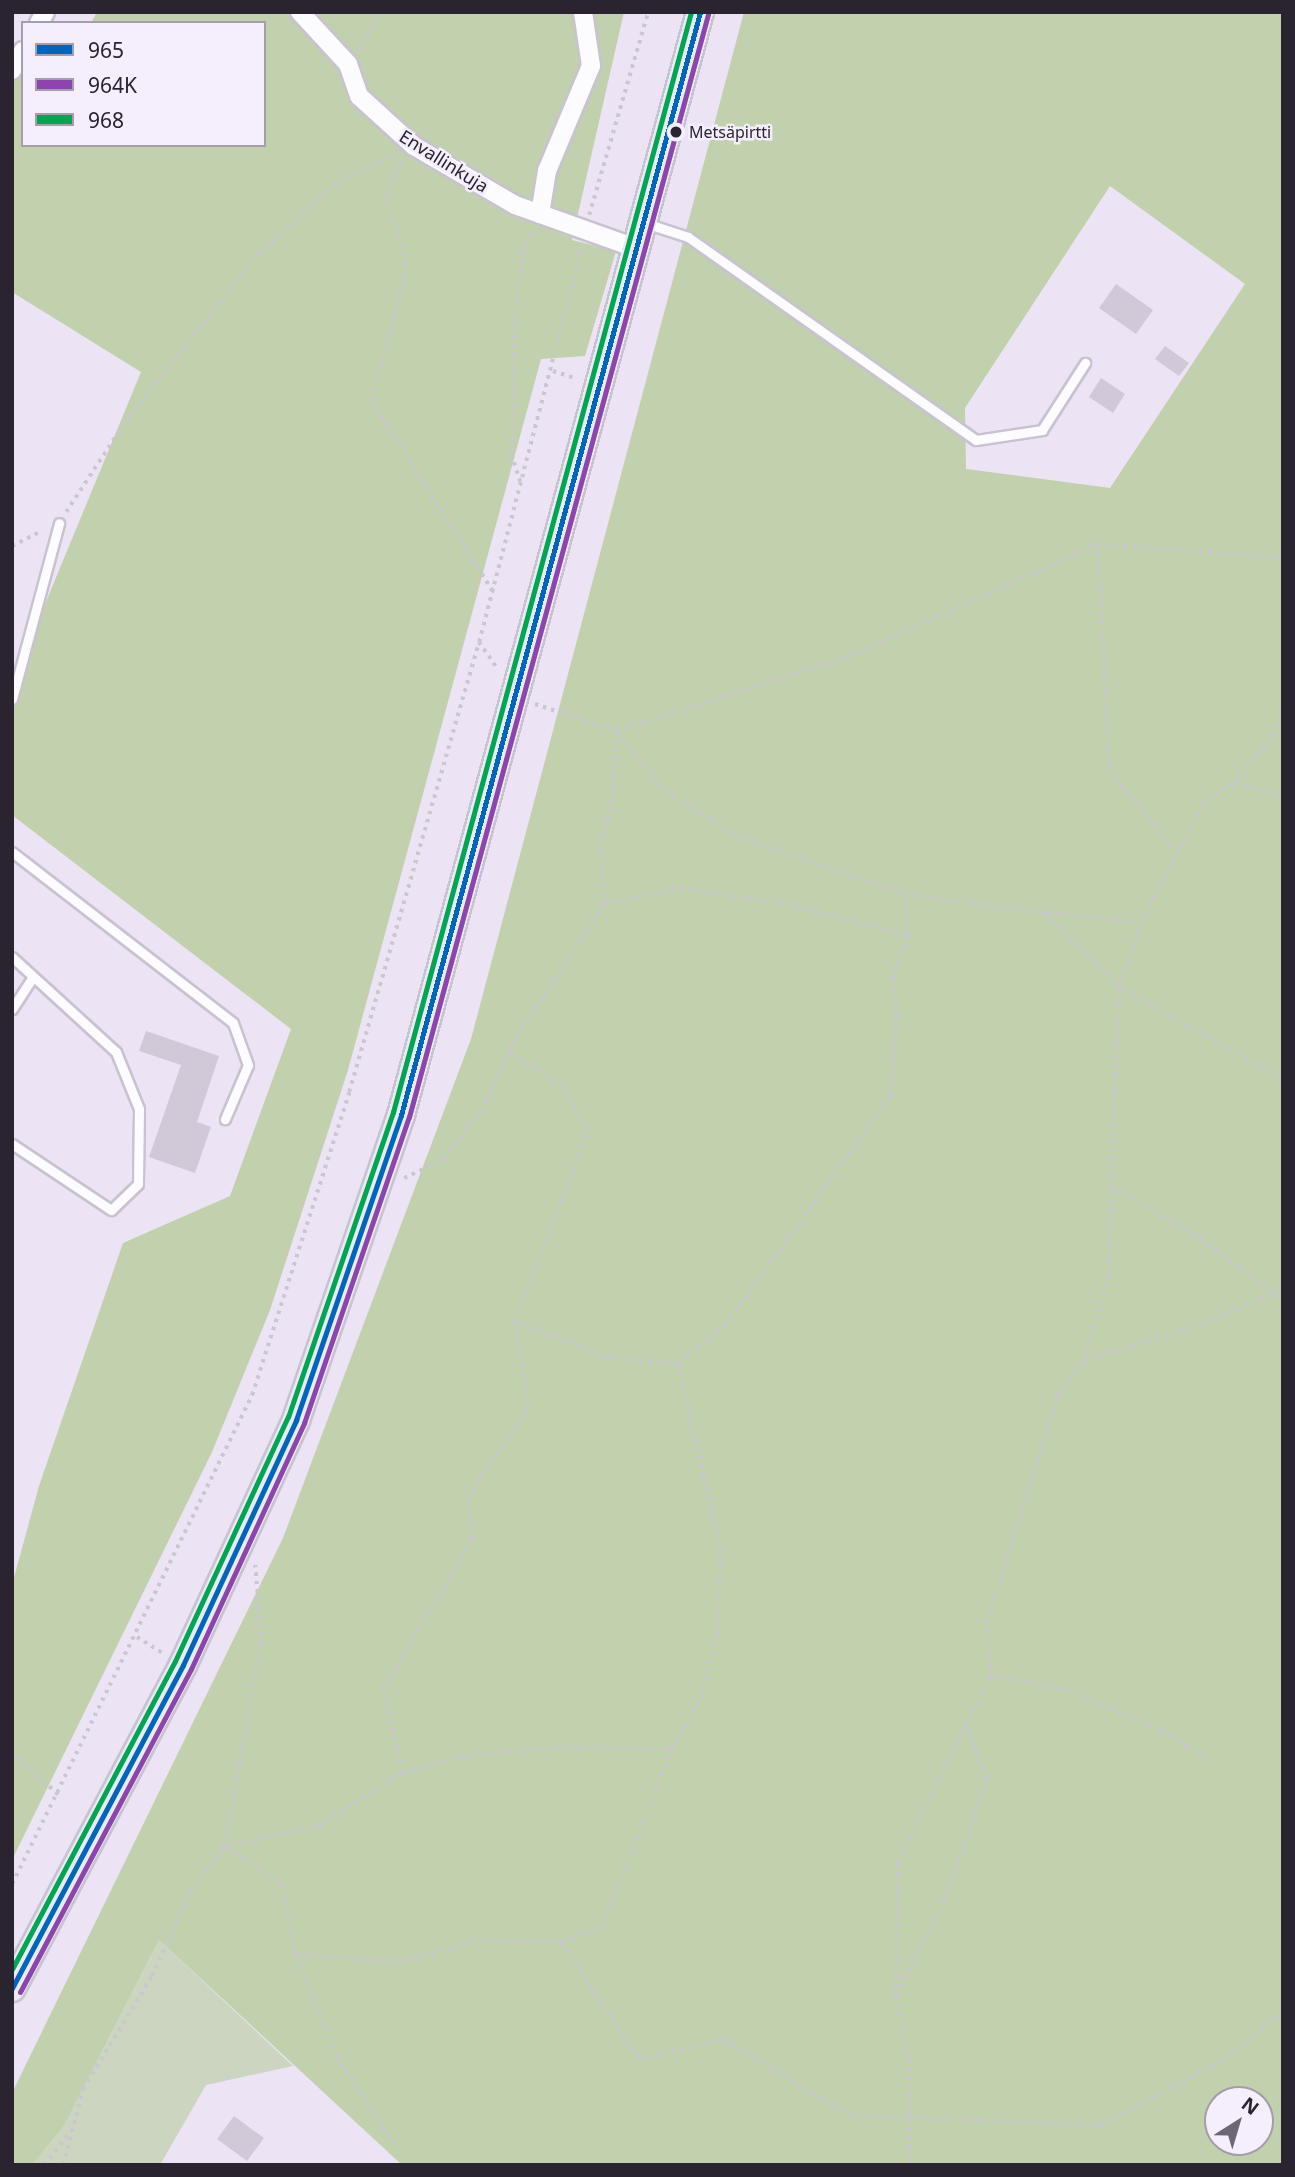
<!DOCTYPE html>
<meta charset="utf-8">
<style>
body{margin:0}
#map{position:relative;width:1295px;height:2177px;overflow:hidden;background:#ece3f4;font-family:"Noto Sans",sans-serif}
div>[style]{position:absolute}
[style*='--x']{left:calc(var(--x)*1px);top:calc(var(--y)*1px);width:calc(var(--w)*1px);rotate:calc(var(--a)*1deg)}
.green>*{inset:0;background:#cbd5bf}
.forest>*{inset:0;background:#c1d0ad}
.building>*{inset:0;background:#d1c9d8}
.path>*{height:3.5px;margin-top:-1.75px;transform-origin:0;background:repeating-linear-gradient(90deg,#cac7ce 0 3.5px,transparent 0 8.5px)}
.roads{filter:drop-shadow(2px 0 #c9c2d0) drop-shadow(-2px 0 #c9c2d0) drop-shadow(0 2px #c9c2d0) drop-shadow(0 -2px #c9c2d0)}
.service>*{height:9px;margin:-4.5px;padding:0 4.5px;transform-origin:4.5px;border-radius:4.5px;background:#fcfbfd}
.minor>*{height:18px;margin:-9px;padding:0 9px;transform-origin:9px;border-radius:9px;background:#fcfbfd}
.primary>*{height:26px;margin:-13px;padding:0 13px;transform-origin:13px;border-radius:13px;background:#e9ecf3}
.bus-1>*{height:5px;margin:-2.5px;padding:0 2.5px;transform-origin:2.5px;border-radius:2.5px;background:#0065bd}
.bus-2>*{height:5px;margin:-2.5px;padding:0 2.5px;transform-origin:2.5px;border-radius:2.5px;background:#8e44ad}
.bus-3>*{height:5px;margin:-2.5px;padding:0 2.5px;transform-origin:2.5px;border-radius:2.5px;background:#00a651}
.dots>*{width:19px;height:19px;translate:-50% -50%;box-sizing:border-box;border:4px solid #f5eefd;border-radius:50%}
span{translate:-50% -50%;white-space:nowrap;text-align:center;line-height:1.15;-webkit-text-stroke:5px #f5eefd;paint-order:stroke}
.bus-label{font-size:16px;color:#2a2330}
.left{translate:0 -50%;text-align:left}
.street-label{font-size:18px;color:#2a2330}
.frame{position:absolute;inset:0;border:14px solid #2a2330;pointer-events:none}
.legend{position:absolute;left:21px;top:21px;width:245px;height:126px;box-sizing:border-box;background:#f5eefd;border:2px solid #a49dab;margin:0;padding:9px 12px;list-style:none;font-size:21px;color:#2a2330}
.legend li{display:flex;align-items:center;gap:14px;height:35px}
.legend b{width:35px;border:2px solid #a49dab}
.north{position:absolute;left:1204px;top:2086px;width:70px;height:70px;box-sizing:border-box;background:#f5eefd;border:2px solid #a49dab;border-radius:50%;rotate:37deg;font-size:19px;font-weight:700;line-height:28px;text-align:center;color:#2a2330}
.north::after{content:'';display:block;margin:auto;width:24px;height:32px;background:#6e6675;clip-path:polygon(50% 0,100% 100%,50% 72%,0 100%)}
</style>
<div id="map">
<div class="green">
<div style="clip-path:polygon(159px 1940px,293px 2066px,206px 2085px,160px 2165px,32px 2165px,64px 2126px)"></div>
</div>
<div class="forest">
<div style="clip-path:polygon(97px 12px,624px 12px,572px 240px,616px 251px,585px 356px,541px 359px,348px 1070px,270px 1310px,212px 1452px,12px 1860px,12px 1585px,39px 1486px,123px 1243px,230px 1196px,291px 1029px,12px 815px,12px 684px,141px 372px,12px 292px,12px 66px,23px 72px,23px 145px,264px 145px,264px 23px,91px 23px)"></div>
<div style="clip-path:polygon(evenodd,744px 12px,1283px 12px,1283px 2165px,402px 2165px,159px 1940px,64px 2126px,32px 2165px,12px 2165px,12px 2093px,283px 1538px,471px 1039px,744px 12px,1110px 186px,1245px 284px,1110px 488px,966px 469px,965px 408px,1110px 186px,744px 12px,1218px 2100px,1260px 2100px,1260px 2142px,1218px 2142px,1218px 2100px)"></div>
</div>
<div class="building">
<div style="clip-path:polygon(1116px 284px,1153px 310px,1136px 334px,1099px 308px)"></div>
<div style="clip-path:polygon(1165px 346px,1189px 363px,1179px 376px,1155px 359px)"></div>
<div style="clip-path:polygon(1101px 378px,1125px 394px,1113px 413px,1089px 397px)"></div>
<div style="clip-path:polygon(146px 1031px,219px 1056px,197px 1122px,211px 1127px,195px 1173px,149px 1157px,181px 1065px,139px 1051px)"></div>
<div style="clip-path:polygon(234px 2116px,264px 2138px,247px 2161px,217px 2139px)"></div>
</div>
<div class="path">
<div style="--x:358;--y:51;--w:45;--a:-59.5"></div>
<div style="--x:402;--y:160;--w:40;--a:115"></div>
<div style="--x:385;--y:196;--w:72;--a:72.3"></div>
<div style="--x:407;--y:265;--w:141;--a:104.3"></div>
<div style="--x:372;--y:402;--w:224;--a:57.4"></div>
<div style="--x:589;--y:215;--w:211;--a:-73.8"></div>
<div style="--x:553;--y:371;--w:25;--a:18"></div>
<div style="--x:520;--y:482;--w:25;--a:-108"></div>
<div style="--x:512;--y:458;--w:136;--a:-88.7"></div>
<div style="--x:515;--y:322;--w:71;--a:-84.4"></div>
<div style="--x:522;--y:251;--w:25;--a:-64"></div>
<div style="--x:66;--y:512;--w:115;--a:-56.7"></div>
<div style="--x:129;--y:416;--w:207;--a:-51.5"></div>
<div style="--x:258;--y:254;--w:110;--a:-42.1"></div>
<div style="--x:340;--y:180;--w:64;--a:-25"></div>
<div style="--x:1098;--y:544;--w:228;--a:87"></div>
<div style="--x:1110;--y:772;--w:102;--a:50.2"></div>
<div style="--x:12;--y:546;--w:34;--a:-27"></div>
<div style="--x:479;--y:642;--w:33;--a:55"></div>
<div style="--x:535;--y:704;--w:85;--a:18.4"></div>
<div style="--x:616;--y:731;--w:245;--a:-17.8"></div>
<div style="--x:849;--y:656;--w:273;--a:-24.2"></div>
<div style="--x:1098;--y:544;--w:186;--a:4.3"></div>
<div style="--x:1235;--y:782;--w:50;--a:17.4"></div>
<div style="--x:604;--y:904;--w:78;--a:-11.9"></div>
<div style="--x:680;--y:888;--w:110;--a:8.4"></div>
<div style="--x:789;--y:904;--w:123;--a:15.1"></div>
<div style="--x:1048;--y:913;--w:93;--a:5.5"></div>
<div style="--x:404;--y:1178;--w:45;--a:-24.9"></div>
<div style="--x:445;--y:1159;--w:72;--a:-54.6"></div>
<div style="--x:487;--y:1100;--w:53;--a:-66.8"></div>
<div style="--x:508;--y:1051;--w:176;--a:-56.9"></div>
<div style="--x:604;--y:904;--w:60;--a:-93.8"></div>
<div style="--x:600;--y:844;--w:51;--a:-75.1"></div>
<div style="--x:613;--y:795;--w:64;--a:-87.3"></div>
<div style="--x:616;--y:731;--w:77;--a:50.3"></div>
<div style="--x:665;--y:790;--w:85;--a:32.6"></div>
<div style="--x:737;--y:836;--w:178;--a:19"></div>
<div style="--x:905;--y:894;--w:142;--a:7.7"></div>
<div style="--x:1046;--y:913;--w:103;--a:45"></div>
<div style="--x:1119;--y:986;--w:189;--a:29.8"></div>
<div style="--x:1110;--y:1185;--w:106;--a:30.7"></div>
<div style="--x:1201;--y:1239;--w:102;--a:36.6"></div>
<div style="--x:515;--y:1321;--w:99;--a:21.4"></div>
<div style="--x:607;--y:1357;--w:70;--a:5.7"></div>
<div style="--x:1083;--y:1361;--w:103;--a:-16.9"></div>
<div style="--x:1182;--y:1331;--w:109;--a:-22.1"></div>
<div style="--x:137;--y:1637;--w:31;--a:32"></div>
<div style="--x:990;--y:1675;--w:83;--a:11.2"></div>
<div style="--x:1071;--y:1691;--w:100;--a:23.5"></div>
<div style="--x:1163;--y:1731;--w:58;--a:32.3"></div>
<div style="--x:12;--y:1752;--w:64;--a:42.5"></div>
<div style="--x:402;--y:1773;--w:86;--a:-102.7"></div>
<div style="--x:383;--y:1689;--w:174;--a:-59.3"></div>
<div style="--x:472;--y:1539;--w:42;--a:-96.8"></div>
<div style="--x:467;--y:1497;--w:107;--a:-55.3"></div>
<div style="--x:528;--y:1409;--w:89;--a:-98.4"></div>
<div style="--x:515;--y:1321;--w:204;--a:-69"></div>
<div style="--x:588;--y:1131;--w:51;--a:-119.1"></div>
<div style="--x:563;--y:1086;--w:65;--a:-147.5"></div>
<div style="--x:12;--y:1884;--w:545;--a:-63.86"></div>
<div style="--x:252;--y:1395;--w:318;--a:-72.2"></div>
<div style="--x:349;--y:1092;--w:468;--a:-73.9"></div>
<div style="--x:479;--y:642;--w:408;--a:-75.4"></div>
<div style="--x:562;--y:1942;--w:140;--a:56.7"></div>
<div style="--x:639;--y:2059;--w:88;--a:-12.5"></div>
<div style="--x:725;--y:2040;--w:145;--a:31.2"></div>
<div style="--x:849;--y:2115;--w:251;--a:2.3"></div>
<div style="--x:1100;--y:2125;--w:137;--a:-27.9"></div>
<div style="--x:1221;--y:2061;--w:80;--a:-38.9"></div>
<div style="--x:295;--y:1954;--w:103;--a:4.4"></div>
<div style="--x:398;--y:1962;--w:85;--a:-15"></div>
<div style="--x:480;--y:1940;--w:82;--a:1.4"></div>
<div style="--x:562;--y:1942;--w:43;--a:-21.8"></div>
<div style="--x:602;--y:1926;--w:190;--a:-68.4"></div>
<div style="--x:672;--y:1749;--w:60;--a:-60.9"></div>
<div style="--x:701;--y:1697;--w:65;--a:-75.7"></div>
<div style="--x:717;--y:1634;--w:84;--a:-87.3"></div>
<div style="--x:721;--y:1550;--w:191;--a:-103.3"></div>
<div style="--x:677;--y:1364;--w:61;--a:-38.4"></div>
<div style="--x:725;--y:1326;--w:284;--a:-54.3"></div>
<div style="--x:891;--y:1095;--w:80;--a:-85.7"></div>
<div style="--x:897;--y:1015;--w:37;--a:-98"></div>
<div style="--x:892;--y:978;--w:45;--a:-69.1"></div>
<div style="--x:908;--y:936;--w:42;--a:-94.1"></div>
<div style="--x:896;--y:1994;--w:105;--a:-62.7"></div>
<div style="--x:944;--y:1901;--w:130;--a:-70.7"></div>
<div style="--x:987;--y:1778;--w:57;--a:-112.5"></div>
<div style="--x:394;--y:2145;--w:106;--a:-123.1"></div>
<div style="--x:336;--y:2056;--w:110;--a:-111.9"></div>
<div style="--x:295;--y:1954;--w:73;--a:-101"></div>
<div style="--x:281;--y:1882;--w:67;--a:-148.4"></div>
<div style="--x:224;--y:1847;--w:98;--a:-13"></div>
<div style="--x:319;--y:1825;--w:98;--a:-32.1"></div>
<div style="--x:402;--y:1773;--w:65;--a:-15.1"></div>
<div style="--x:465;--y:1756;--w:101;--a:-5.1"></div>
<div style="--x:566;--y:1747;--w:106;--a:1.1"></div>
<div style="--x:44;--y:2165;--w:41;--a:-52"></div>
<div style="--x:63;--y:2165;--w:79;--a:-75.3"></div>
<div style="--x:83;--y:2089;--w:132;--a:-58.6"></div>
<div style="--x:152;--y:1976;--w:92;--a:-65.7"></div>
<div style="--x:190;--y:1892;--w:56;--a:-52.9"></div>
<div style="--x:224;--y:1847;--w:206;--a:-79.7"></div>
<div style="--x:261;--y:1644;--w:79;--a:-94.3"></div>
<div style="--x:910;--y:2165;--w:107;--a:-90.5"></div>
<div style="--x:909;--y:2058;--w:64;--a:-101.7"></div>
<div style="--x:896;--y:1995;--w:132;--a:-89.1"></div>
<div style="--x:898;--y:1863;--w:209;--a:-63.9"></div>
<div style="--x:990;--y:1675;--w:52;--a:-94.4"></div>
<div style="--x:986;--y:1623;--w:240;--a:-72.5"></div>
<div style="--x:1058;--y:1394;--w:41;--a:-52.9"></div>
<div style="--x:1083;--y:1361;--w:85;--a:-72.8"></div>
<div style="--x:1108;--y:1280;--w:294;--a:-87.9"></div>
<div style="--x:1119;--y:986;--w:68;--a:-70.2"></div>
<div style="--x:1142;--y:922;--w:131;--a:-62.9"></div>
<div style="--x:1202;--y:805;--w:40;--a:-34.9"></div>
<div style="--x:1235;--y:782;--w:61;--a:-50.3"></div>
<div style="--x:1274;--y:735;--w:27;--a:-70"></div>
</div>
<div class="roads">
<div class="service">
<div style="--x:645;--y:223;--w:45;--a:18"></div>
<div style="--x:688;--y:237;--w:352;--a:35.2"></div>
<div style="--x:976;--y:440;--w:67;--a:-8.6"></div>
<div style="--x:1042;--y:430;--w:80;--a:-57.3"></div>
<div style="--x:12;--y:699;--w:182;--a:-75"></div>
<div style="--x:12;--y:852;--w:279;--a:37.7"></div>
<div style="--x:233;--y:1023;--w:45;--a:70.3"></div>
<div style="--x:248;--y:1065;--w:59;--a:113.1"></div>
<div style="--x:12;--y:957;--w:141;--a:42.4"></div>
<div style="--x:116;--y:1052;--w:61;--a:68"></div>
<div style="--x:139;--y:1109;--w:75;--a:90.8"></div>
<div style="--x:138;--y:1184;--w:37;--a:136"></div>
<div style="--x:111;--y:1210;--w:119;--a:-146.3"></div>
<div style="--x:12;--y:1009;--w:37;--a:-57"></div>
</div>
<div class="minor">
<div style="--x:300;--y:12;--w:71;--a:47.3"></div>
<div style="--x:348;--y:64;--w:34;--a:71"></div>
<div style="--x:359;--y:96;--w:74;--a:42.3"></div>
<div style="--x:414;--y:146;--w:117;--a:30.3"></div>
<div style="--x:515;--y:205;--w:128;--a:19.6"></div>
<div style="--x:39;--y:23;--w:13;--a:-61"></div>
<div style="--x:12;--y:70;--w:22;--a:-60"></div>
<div style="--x:540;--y:214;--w:44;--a:-80.8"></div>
<div style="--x:547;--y:171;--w:114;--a:-67.3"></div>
<div style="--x:591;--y:66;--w:55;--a:-98.4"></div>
</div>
<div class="primary">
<div style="--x:12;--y:1988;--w:365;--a:-62.1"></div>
<div style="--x:183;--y:1665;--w:270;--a:-65.2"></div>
<div style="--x:296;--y:1420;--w:323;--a:-71"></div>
<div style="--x:401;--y:1115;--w:1143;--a:-74.83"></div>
</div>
</div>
<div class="bus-1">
<div style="--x:12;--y:1988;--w:365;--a:-62.1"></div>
<div style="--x:183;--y:1665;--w:270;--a:-65.2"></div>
<div style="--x:296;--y:1420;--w:323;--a:-71"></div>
<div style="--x:401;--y:1115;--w:1143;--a:-74.83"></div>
</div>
<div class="bus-2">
<div style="--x:20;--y:1992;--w:365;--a:-62.1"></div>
<div style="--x:191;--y:1669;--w:271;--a:-65.3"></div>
<div style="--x:304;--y:1423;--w:324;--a:-71.1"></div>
<div style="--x:409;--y:1117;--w:1143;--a:-74.83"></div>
</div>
<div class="bus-3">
<div style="--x:12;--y:1969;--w:348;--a:-62.1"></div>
<div style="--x:175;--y:1661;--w:269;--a:-65.2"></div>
<div style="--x:288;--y:1417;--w:323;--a:-71"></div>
<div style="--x:393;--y:1112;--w:1140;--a:-74.84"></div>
</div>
<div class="dots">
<div style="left:676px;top:132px;background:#2a2330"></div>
</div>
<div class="bus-label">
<span class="left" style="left:689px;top:132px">Metsäpirtti</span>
</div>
<div class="street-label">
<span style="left:444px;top:161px;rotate:32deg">Envallinkuja</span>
</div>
<div class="frame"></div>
<ul class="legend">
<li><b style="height:9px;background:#0065bd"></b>965</li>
<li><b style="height:9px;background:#8e44ad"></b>964K</li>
<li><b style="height:9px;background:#00a651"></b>968</li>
</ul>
<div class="north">N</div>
</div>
